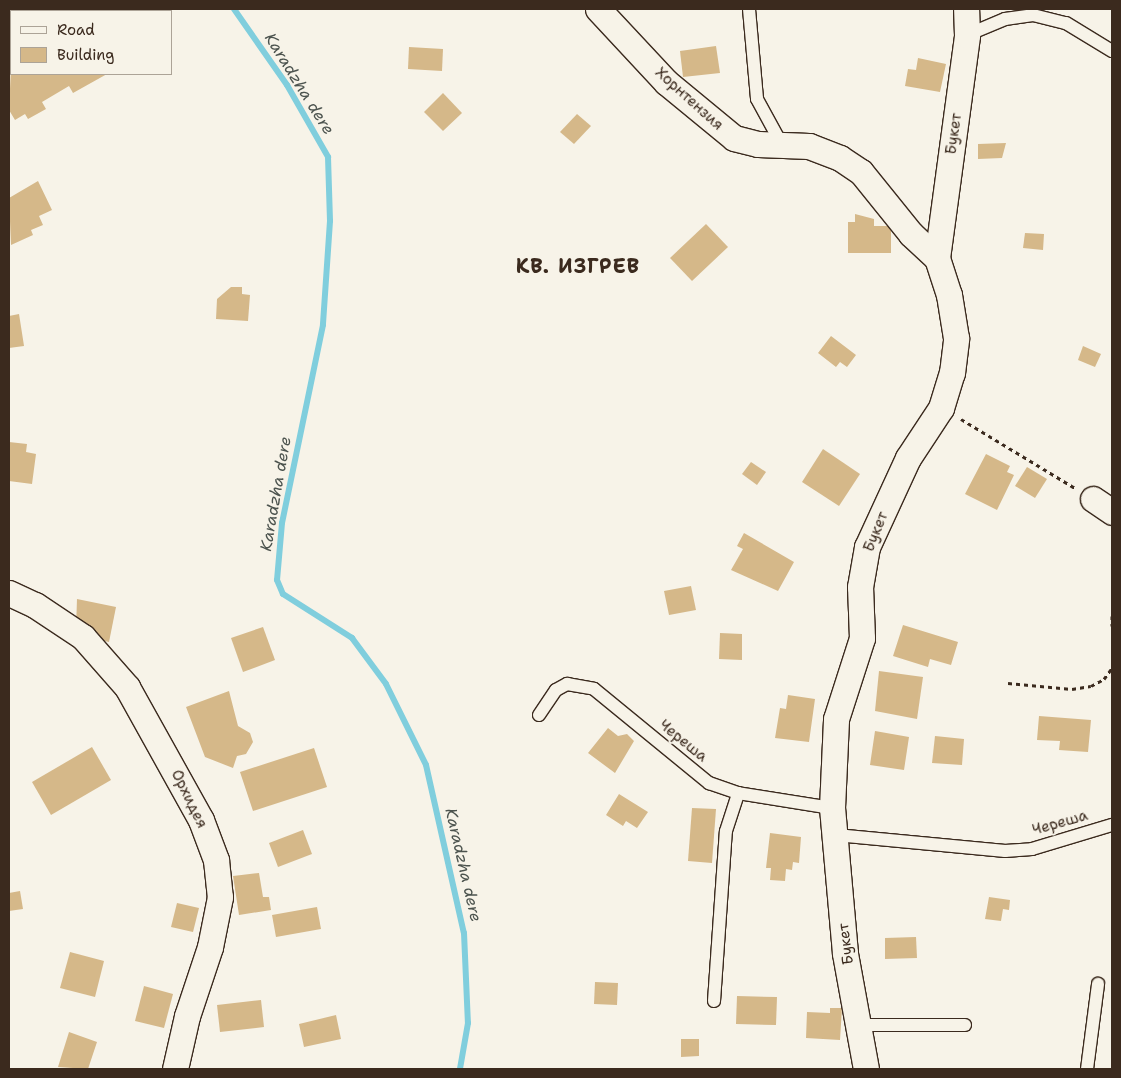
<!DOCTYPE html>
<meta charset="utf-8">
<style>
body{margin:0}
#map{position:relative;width:1121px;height:1078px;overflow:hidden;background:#f7f3e8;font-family:"Shantell Sans",sans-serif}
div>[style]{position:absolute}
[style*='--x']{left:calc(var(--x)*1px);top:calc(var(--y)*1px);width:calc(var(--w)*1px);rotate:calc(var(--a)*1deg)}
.stream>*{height:6px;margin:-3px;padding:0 3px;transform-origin:3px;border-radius:3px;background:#80cedd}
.building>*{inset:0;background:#d5b889}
.path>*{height:3px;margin-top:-1.5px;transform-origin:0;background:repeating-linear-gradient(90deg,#3b2a1e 0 4px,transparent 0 8px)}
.roads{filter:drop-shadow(1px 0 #3b2a1e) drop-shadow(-1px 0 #3b2a1e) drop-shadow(0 1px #3b2a1e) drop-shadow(0 -1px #3b2a1e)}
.service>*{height:12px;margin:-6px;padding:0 6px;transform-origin:6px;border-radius:6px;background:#f7f3e8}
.minor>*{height:25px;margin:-12.5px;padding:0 12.5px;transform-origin:12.5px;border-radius:12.5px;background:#f7f3e8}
span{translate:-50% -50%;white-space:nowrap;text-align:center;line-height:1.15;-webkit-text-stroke:4px #f7f3e8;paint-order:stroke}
.street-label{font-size:15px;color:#3b2a1e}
.water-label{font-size:16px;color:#4c534e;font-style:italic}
.district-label{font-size:20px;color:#3b2a1e;font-weight:700;letter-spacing:1px}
.frame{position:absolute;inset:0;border:10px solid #3b2a1e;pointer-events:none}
.legend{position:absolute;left:10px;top:10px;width:162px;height:65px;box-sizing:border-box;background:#f7f3e8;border:1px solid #aca397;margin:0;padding:6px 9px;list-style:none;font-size:15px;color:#3b2a1e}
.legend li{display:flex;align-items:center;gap:10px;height:25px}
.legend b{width:25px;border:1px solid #aca397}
</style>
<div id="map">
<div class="stream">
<div style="--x:234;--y:9;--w:93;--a:55.1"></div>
<div style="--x:287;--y:85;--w:83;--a:60.3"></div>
<div style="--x:328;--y:157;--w:64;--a:88.2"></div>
<div style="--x:330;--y:221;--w:104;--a:93.9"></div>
<div style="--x:323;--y:325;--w:202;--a:101.7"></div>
<div style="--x:282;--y:523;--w:57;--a:95"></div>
<div style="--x:277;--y:580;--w:15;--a:67"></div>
<div style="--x:283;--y:594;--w:82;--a:32.5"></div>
<div style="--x:352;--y:638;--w:57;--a:53.5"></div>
<div style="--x:386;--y:684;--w:90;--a:63.7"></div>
<div style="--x:426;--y:765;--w:172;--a:77.3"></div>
<div style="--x:464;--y:933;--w:90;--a:87.5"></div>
<div style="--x:468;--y:1023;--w:47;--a:99.9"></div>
</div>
<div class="building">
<div style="clip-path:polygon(716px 46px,720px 73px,683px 77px,680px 51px)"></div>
<div style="clip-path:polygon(409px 47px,443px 49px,442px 71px,408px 69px)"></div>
<div style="clip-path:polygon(918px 58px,946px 64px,940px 92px,905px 86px,908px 69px,916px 70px)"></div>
<div style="clip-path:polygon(11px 67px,11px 74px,107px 74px,73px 93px,69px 86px,42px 102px,46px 109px,28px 119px,25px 114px,15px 120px,9px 110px)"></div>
<div style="clip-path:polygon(443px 93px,462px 113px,443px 131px,424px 112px)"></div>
<div style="clip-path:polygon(577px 114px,591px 126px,574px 144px,560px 132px)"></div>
<div style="clip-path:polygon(1006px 143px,1002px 158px,978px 159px,978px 144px)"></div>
<div style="clip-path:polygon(38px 181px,52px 210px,39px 216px,43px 225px,31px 230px,33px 235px,11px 245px,9px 198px)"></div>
<div style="clip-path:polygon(855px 214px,874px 219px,874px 226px,891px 226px,891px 253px,848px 253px,848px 222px,855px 222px)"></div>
<div style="clip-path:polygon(706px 224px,728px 247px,692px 281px,670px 258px)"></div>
<div style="clip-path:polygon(1025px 233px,1044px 234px,1043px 250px,1023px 248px)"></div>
<div style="clip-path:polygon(231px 287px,242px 287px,242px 294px,250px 295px,248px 321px,216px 319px,217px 299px)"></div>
<div style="clip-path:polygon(19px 314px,24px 346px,9px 348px,9px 316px)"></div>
<div style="clip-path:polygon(831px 336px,856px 355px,847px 367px,840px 362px,836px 367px,818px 353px)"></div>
<div style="clip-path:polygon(1083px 346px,1101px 354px,1095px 367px,1078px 360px)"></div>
<div style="clip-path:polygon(9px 442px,27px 444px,26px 452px,36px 454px,32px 484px,9px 481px)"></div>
<div style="clip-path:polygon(823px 449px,860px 474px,839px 506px,802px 482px)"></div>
<div style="clip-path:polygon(986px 454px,1010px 466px,1007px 472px,1014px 475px,997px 510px,965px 494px)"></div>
<div style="clip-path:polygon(751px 462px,766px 472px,757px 485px,742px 474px)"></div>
<div style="clip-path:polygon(1027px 467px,1047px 479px,1035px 498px,1015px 486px)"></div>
<div style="clip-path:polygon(744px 533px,794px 562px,778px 591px,731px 570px,743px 549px,737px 546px)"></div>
<div style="clip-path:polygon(691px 586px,696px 610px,669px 615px,664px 591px)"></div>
<div style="clip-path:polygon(77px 599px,116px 607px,109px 642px,91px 638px,76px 629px)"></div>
<div style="clip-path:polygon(903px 625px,958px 642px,951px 665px,930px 659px,928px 667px,893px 656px)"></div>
<div style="clip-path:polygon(263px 627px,275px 660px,243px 672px,231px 638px)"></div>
<div style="clip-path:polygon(720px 633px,742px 634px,742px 660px,719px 659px)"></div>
<div style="clip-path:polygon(879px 671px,923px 677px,917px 719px,875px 711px)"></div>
<div style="clip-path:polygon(229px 691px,238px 726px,250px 733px,253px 742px,246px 754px,237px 756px,233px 768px,205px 757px,186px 707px)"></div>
<div style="clip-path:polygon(788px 695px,815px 699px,809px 742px,775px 738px,780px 708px,786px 709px)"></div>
<div style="clip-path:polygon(1039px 716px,1091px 720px,1088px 752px,1059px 750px,1060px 741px,1037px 740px)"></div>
<div style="clip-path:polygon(608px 728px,618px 736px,627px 734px,634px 741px,615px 773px,588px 753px)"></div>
<div style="clip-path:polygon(875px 731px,909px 737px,904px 770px,870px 765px)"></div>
<div style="clip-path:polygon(935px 736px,964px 739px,962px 765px,932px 763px)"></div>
<div style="clip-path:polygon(92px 747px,111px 780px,51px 815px,32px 782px)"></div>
<div style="clip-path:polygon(314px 748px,327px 787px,253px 811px,240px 772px)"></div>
<div style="clip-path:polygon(619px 794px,648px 812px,637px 828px,626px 821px,623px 826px,606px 815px)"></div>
<div style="clip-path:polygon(692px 808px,716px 809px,712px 863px,688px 861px)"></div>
<div style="clip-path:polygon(303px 830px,312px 854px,278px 867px,269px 843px)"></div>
<div style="clip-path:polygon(770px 833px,801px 837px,799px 863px,793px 862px,792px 870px,786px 869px,785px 881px,770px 880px,771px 868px,766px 868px)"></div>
<div style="clip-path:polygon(259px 873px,263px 897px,269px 897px,271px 910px,239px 915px,233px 876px)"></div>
<div style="clip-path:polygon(20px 891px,23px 909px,9px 911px,9px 893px)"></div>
<div style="clip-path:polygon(989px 897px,1010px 900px,1009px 910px,1003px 909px,1001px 921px,985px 919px)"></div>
<div style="clip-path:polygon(177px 903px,199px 908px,193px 932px,171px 927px)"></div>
<div style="clip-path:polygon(317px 907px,321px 929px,276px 937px,272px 915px)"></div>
<div style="clip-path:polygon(916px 937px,917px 958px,885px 959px,885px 938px)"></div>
<div style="clip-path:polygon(70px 952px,104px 961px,95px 997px,60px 988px)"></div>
<div style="clip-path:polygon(595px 982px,618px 983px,617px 1005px,594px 1004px)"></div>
<div style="clip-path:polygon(144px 986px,173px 994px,164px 1028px,135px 1021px)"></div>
<div style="clip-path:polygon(737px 996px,777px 997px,776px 1025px,736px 1024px)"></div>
<div style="clip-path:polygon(261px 1000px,264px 1027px,220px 1032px,217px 1005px)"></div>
<div style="clip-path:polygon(830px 1008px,842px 1008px,840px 1040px,806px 1038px,807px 1012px,830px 1013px)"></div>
<div style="clip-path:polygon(336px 1015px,341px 1039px,304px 1047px,299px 1024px)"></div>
<div style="clip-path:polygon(69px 1032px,97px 1042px,88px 1069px,58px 1067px)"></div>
<div style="clip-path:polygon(681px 1039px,699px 1039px,699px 1056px,681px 1057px)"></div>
</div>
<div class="path">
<div style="--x:961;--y:419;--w:133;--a:31.2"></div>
<div style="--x:1112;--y:616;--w:10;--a:90"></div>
<div style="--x:1008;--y:683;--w:64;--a:5.4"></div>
<div style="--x:1072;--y:689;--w:19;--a:-9"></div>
<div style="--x:1091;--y:686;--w:15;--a:-28"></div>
<div style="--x:1104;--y:679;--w:14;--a:-54"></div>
</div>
<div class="roads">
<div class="service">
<div style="--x:749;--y:9;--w:90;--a:84.9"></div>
<div style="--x:757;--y:99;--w:50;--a:61.4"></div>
<div style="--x:967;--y:35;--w:41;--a:-22.8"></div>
<div style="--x:1005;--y:19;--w:28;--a:-8"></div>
<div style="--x:1033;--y:15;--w:34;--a:14"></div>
<div style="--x:1066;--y:23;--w:54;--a:31.3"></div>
<div style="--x:539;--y:715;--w:30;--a:-56"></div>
<div style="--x:556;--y:690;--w:13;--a:-29"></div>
<div style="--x:567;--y:684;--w:27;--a:10"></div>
<div style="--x:594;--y:689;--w:149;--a:39.3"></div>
<div style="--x:709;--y:783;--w:31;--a:19"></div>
<div style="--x:738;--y:793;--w:95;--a:9.1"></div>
<div style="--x:836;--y:835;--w:170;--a:5.4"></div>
<div style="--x:1005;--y:851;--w:27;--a:-4"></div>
<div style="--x:1032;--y:849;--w:84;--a:-16.7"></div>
<div style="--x:714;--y:1001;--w:170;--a:-86"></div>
<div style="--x:726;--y:831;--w:40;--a:-72"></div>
<div style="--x:860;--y:1025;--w:105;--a:0"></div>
<div style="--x:1087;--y:1069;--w:86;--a:-82.6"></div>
</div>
<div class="minor">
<div style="--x:598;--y:9;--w:100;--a:47"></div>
<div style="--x:666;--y:82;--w:88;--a:39.5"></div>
<div style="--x:734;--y:138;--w:25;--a:14"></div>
<div style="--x:758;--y:144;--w:51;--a:2.2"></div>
<div style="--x:809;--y:146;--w:33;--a:21"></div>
<div style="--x:840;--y:158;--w:25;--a:34"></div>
<div style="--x:861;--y:172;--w:80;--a:51.1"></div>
<div style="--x:911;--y:234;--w:35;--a:43"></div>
<div style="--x:1093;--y:499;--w:23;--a:34"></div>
<div style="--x:9;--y:593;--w:29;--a:25"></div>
<div style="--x:35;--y:605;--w:58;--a:33.7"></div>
<div style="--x:83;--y:637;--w:67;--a:48.7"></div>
<div style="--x:127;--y:687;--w:152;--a:60.9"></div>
<div style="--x:201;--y:820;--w:43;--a:69.4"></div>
<div style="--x:216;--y:860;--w:37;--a:84"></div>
<div style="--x:220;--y:897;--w:51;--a:101.3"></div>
<div style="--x:210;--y:947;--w:73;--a:108.4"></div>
<div style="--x:187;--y:1016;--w:54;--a:102.8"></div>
<div style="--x:866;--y:1069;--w:118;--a:-100.3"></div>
<div style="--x:845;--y:953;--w:146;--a:-95.1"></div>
<div style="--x:832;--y:808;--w:89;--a:-87.4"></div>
<div style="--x:836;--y:719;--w:85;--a:-72.2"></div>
<div style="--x:862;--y:638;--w:51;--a:-92.2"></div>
<div style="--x:860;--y:587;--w:41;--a:-80.1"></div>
<div style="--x:867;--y:547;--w:98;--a:-65.3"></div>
<div style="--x:908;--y:458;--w:60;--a:-56.6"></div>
<div style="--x:941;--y:408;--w:37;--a:-73"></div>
<div style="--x:952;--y:373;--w:35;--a:-83"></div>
<div style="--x:956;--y:338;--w:44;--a:-99.2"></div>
<div style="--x:949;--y:295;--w:39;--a:-108"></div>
<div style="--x:937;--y:258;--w:225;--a:-82.3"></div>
<div style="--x:967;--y:35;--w:26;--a:-92"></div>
</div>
</div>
<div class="street-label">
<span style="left:689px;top:99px;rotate:42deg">Хорнтензия</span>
<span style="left:954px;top:134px;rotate:-82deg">Букет</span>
<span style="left:876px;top:532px;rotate:-68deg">Букет</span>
<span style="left:683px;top:741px;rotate:39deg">Череша</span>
<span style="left:189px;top:799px;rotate:64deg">Орхидея</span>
<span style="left:1060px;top:823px;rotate:-16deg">Череша</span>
<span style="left:846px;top:944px;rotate:-97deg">Букет</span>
</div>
<div class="water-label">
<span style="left:299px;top:84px;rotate:58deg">Karadzha dere</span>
<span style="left:276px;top:494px;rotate:-80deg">Karadzha dere</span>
<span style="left:463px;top:865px;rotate:77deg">Karadzha dere</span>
</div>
<div class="district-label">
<span style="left:578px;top:266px">КВ. ИЗГРЕВ</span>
</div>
<div class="frame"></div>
<ul class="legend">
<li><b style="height:6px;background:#f7f3e8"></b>Road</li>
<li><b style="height:14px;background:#d5b889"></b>Building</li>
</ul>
</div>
